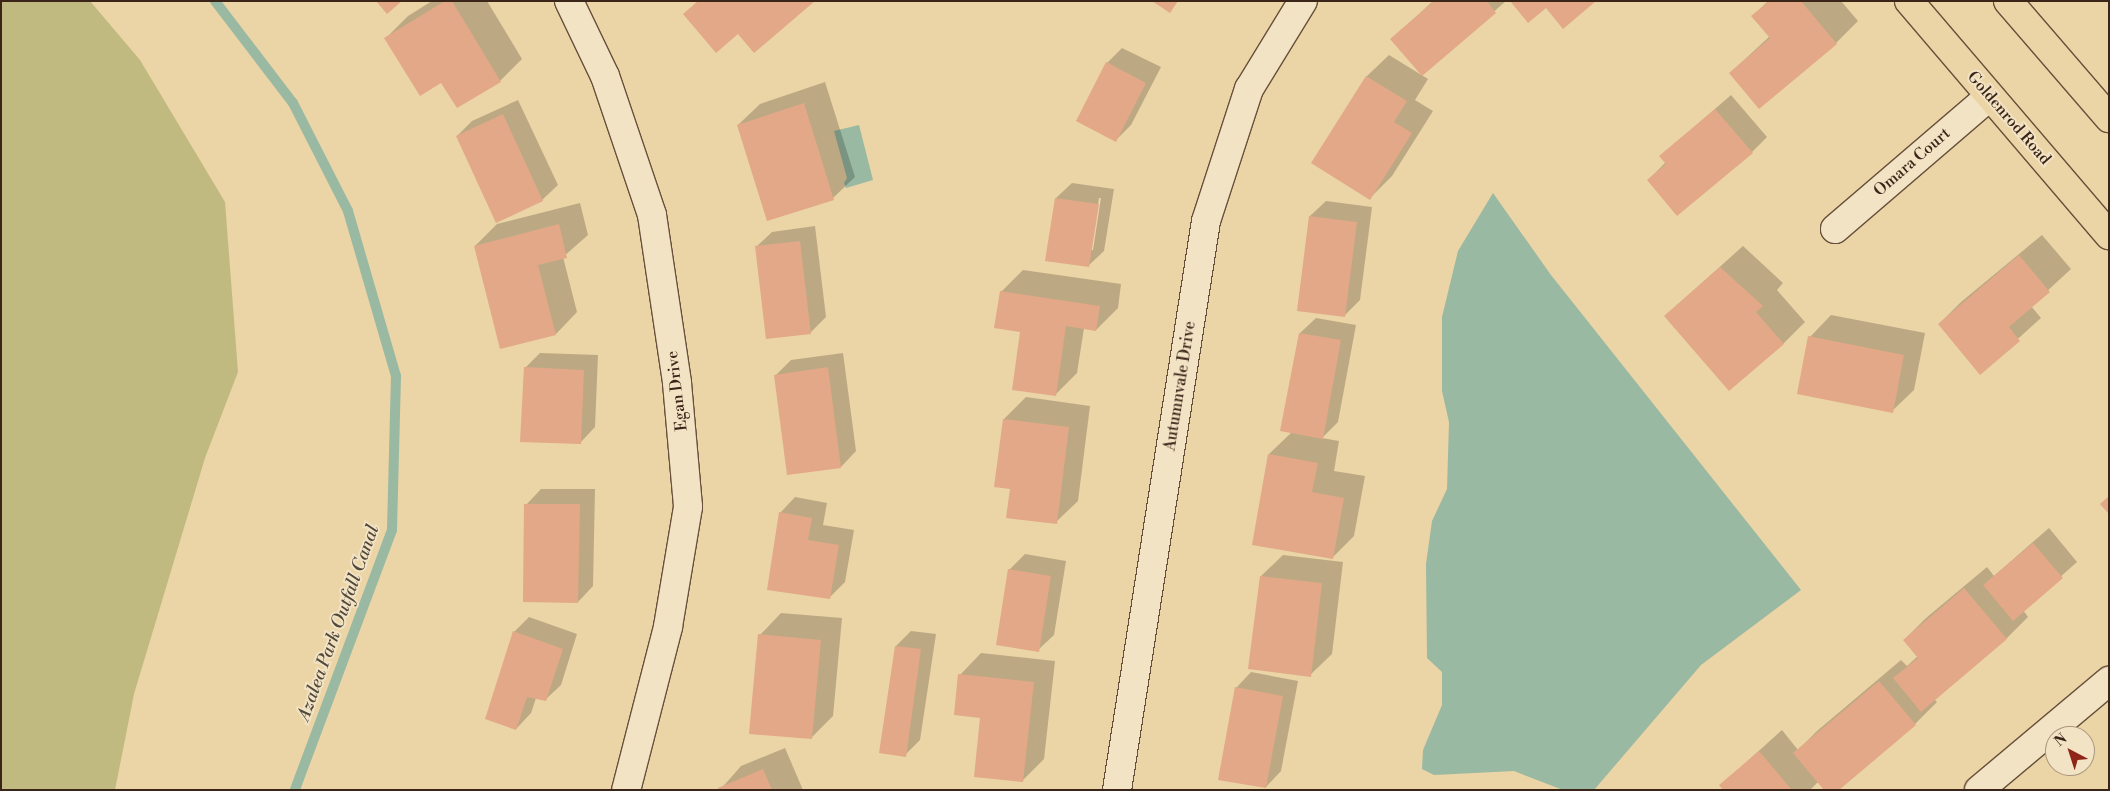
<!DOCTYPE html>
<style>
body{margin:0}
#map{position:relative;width:2110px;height:791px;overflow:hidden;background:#ebd4a5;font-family:"Libre Bodoni",serif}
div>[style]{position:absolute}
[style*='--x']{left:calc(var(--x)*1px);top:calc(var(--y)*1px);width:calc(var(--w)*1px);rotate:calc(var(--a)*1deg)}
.green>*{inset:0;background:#c0ba81}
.water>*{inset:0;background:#99b9a3}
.shadow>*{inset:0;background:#0003}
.stream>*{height:10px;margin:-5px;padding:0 5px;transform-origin:5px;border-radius:5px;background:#99b9a3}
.building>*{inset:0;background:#e2a887}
.roads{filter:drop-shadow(1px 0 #67503b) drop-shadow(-1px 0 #67503b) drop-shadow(0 1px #67503b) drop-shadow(0 -1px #67503b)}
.minor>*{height:28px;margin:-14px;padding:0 14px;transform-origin:14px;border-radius:14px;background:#f2e3c4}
.major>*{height:28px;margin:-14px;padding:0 14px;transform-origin:14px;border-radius:14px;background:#ebd4a5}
span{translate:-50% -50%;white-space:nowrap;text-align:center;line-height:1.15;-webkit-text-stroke:4px #f2e3c4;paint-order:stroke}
.street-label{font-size:16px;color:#3b2418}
.water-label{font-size:18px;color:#52493b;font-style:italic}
.frame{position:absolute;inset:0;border:2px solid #3b2418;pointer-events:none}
.north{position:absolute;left:2045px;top:726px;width:50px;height:50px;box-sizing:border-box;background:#f2e3c4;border:1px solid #a9977f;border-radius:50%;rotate:320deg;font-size:14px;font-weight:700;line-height:20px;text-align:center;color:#3b2418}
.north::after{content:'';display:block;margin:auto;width:18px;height:22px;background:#8f2418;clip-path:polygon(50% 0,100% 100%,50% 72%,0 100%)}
</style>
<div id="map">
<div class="green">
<div style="clip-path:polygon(1px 1px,90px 1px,140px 60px,225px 202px,238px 372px,205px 458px,134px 694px,115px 790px,1px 790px)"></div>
</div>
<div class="water">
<div style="clip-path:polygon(859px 125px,873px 180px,846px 188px,844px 183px,847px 178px,834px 131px)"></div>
<div style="clip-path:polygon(1493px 193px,1551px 275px,1801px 590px,1701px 665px,1594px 790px,1563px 790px,1514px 771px,1434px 775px,1422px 769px,1423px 750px,1442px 705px,1442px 672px,1427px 658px,1426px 564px,1432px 521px,1447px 489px,1449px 422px,1442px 391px,1442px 317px,1458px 251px)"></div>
</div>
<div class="shadow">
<div style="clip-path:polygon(432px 1px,487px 1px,522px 59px,500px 81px,441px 82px,386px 38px,408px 16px)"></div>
<div style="clip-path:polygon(1433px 1px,1506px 1px,1422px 74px,1392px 39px)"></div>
<div style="clip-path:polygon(1768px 1px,1841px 1px,1858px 21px,1836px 43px,1730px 73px,1770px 36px,1753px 16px)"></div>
<div style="clip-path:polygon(1122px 48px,1161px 67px,1131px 125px,1116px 140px,1107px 63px)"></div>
<div style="clip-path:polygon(1389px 55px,1428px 79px,1415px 100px,1433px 111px,1392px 176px,1370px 198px,1313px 163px,1367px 76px)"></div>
<div style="clip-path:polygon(825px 82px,855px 177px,833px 198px,738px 125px,760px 104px)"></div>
<div style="clip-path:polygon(1731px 95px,1767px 137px,1752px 152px,1648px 180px,1666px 162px,1661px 156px)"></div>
<div style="clip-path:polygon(518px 100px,558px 185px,542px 200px,457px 136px,472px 121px)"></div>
<div style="clip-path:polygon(evenodd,1072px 183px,1114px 189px,1104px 251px,1088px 266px,1056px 198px,1072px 183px,1099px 198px,1101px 198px,1093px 250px,1090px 250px,1099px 198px)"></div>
<div style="clip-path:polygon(1326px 201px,1372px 207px,1360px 300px,1344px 316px,1310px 216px)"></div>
<div style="clip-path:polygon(580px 203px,588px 235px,563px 257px,577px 312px,556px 334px,475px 246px,497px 224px)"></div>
<div style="clip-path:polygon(815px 226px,826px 317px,810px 333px,756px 247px,772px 232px)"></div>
<div style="clip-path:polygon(2042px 235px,2071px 269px,2031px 306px,2041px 318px,1980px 373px,1939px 324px,1961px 302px)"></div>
<div style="clip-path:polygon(1743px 246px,1783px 283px,1777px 290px,1805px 322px,1783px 344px,1665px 316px)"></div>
<div style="clip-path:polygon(1023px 270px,1121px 284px,1118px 308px,1096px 330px,1084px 328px,1077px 373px,1055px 395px,1001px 292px)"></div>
<div style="clip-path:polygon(1831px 315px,1925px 333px,1914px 390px,1892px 411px,1810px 337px)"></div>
<div style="clip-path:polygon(1316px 318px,1356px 325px,1338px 422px,1322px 438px,1339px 441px,1334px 471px,1365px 476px,1354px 536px,1332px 558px,1269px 454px,1292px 432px,1282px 430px,1300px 333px)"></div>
<div style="clip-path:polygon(540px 353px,598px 355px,595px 427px,580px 443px,525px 368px)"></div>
<div style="clip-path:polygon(843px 353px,856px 451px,841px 467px,776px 375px,791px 360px)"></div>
<div style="clip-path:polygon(1026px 397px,1090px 406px,1078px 501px,1056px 522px,1012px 488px,1004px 419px)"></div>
<div style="clip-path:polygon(541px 489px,595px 489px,593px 586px,578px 602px,526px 505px)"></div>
<div style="clip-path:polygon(795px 497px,827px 503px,823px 525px,854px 530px,845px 582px,829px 598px,780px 513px)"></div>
<div style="clip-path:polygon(2049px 528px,2077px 562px,2023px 610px,2028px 617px,2007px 638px,1934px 699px,1937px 702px,1915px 724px,1837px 790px,1819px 781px,1810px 790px,1725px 790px,1721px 785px,1782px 730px,1798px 750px,1817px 731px,1901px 660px,1907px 666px,1918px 656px,1904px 640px,1926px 618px,1987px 567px,1994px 576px)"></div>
<div style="clip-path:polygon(1025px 554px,1066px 561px,1054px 635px,1038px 650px,1009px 570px)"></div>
<div style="clip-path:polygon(1283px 555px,1343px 562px,1332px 654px,1310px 675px,1261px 576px)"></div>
<div style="clip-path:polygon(781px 613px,842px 618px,833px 716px,811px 738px,760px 635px)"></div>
<div style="clip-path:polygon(529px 617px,577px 634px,561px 685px,545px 700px,536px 698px,531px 713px,516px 729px,514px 632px)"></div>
<div style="clip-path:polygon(911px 631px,936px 634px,920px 740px,905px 755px,896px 646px)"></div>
<div style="clip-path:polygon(981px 653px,1055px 661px,1044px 759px,1022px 781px,982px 717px,960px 675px)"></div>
<div style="clip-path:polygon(1251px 672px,1298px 681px,1281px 771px,1266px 787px,1236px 688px)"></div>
<div style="clip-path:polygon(785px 748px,803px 790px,720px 790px,741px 766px)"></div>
</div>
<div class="stream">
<div style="--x:215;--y:1;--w:128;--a:52.6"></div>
<div style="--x:293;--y:103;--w:121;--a:63"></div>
<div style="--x:348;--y:211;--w:172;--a:73.8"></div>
<div style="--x:396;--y:376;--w:154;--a:91.5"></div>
<div style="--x:392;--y:530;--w:278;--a:110.5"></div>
</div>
<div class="building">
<div style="clip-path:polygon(376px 1px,402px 1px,387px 14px)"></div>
<div style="clip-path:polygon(445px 1px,452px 1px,501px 82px,457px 108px,441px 83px,420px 96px,384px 38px)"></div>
<div style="clip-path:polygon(698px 1px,815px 1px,754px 53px,738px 34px,716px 53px,683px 14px)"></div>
<div style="clip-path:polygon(1152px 1px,1178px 1px,1170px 13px)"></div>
<div style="clip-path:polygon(1434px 1px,1487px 1px,1496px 13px,1422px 76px,1390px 39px)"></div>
<div style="clip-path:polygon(1510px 1px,1596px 1px,1563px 29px,1546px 8px,1528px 23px)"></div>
<div style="clip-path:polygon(1769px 1px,1801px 1px,1837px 44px,1759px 109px,1729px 73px,1770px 38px,1751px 16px)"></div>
<div style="clip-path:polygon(1106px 62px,1146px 83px,1116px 142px,1076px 121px)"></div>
<div style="clip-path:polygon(1366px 76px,1407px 101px,1394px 122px,1412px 133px,1370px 200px,1311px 163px)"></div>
<div style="clip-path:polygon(804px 103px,834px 200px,767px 221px,737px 125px)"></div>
<div style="clip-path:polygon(1715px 109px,1753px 153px,1677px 216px,1647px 180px,1666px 164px,1659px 156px)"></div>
<div style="clip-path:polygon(503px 114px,543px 201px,496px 223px,456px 136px)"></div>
<div style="clip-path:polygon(1055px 198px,1099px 204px,1089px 267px,1045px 261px)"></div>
<div style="clip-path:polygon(1309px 216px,1357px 222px,1345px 317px,1297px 311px)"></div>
<div style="clip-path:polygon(559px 224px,567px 258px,538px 265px,556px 335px,500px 349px,474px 246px)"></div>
<div style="clip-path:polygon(800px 241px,811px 334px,766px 339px,755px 246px)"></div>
<div style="clip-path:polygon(2019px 255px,2050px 292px,2009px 327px,2020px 341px,1980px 375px,1938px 324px)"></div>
<div style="clip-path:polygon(1720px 267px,1763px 306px,1756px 312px,1784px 344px,1729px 391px,1664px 316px)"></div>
<div style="clip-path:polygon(1000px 291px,1100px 306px,1096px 331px,1066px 326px,1056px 396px,1012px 390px,1020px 332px,994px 328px)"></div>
<div style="clip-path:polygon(1299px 333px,1341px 340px,1323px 439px,1280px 431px)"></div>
<div style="clip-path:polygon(1808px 336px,1904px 355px,1893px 413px,1797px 394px)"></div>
<div style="clip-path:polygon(524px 367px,584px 370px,581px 444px,520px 442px)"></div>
<div style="clip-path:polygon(828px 367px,841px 468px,787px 475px,774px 375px)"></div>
<div style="clip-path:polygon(1003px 419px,1069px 427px,1057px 524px,1006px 518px,1010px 489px,994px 487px)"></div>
<div style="clip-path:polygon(1268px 454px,1318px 463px,1312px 492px,1344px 498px,1333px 559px,1252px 545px)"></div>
<div style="clip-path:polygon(2109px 496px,2109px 514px,2100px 504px)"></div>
<div style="clip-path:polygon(524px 504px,580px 504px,578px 603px,523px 602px)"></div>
<div style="clip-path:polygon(779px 512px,812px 518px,808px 540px,839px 545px,830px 599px,767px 590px)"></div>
<div style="clip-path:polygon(2033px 543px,2063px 578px,2013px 621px,1983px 585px)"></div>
<div style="clip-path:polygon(1008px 569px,1051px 576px,1039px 652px,996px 645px)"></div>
<div style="clip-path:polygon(1260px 576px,1322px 583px,1311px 677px,1248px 669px)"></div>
<div style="clip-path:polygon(1964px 588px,2007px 639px,1921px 712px,1893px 678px,1918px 658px,1903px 640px)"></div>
<div style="clip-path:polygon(513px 631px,563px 649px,546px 701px,527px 697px,516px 730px,485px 719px)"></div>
<div style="clip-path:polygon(758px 634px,821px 640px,812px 739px,749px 734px)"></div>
<div style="clip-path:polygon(895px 646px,921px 649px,906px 757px,879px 753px)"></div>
<div style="clip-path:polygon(958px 674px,1034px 682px,1023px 782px,974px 777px,980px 718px,954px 715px)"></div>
<div style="clip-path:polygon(1879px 681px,1916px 725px,1839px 790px,1824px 790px,1793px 753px)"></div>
<div style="clip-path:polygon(1235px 687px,1283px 696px,1266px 788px,1218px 780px)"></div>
<div style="clip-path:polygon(1759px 751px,1792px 790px,1723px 790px,1719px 785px)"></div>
<div style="clip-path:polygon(763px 769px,772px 790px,719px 790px,718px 788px)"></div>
</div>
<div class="roads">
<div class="minor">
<div style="--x:569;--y:1;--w:83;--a:64.4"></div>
<div style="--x:605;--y:76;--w:147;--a:71.3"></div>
<div style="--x:652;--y:215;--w:170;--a:81.5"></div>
<div style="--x:677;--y:383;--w:124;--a:84.9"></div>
<div style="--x:688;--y:507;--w:122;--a:99.5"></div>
<div style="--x:668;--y:627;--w:168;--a:104.4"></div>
<div style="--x:1835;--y:229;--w:204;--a:-40.6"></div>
<div style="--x:1117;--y:790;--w:576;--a:-81.11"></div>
<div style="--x:1206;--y:221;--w:139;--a:-72"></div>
<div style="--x:1249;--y:89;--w:103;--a:-58.5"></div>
<div style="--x:1979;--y:790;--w:170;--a:-40"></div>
</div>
<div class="major">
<div style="--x:1909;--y:1;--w:308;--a:49.5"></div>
<div style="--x:2008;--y:1;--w:155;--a:49.2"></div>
</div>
</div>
<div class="street-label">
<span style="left:2009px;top:118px;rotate:49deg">Goldenrod Road</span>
<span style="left:1912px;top:162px;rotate:-41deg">Omara Court</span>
<span style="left:1180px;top:386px;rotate:-81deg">Autumnvale Drive</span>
<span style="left:677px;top:391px;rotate:-97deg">Egan Drive</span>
</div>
<div class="water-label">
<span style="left:339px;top:623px;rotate:-70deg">Azalea Park Outfall Canal</span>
</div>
<div class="frame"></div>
<div class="north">N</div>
</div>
